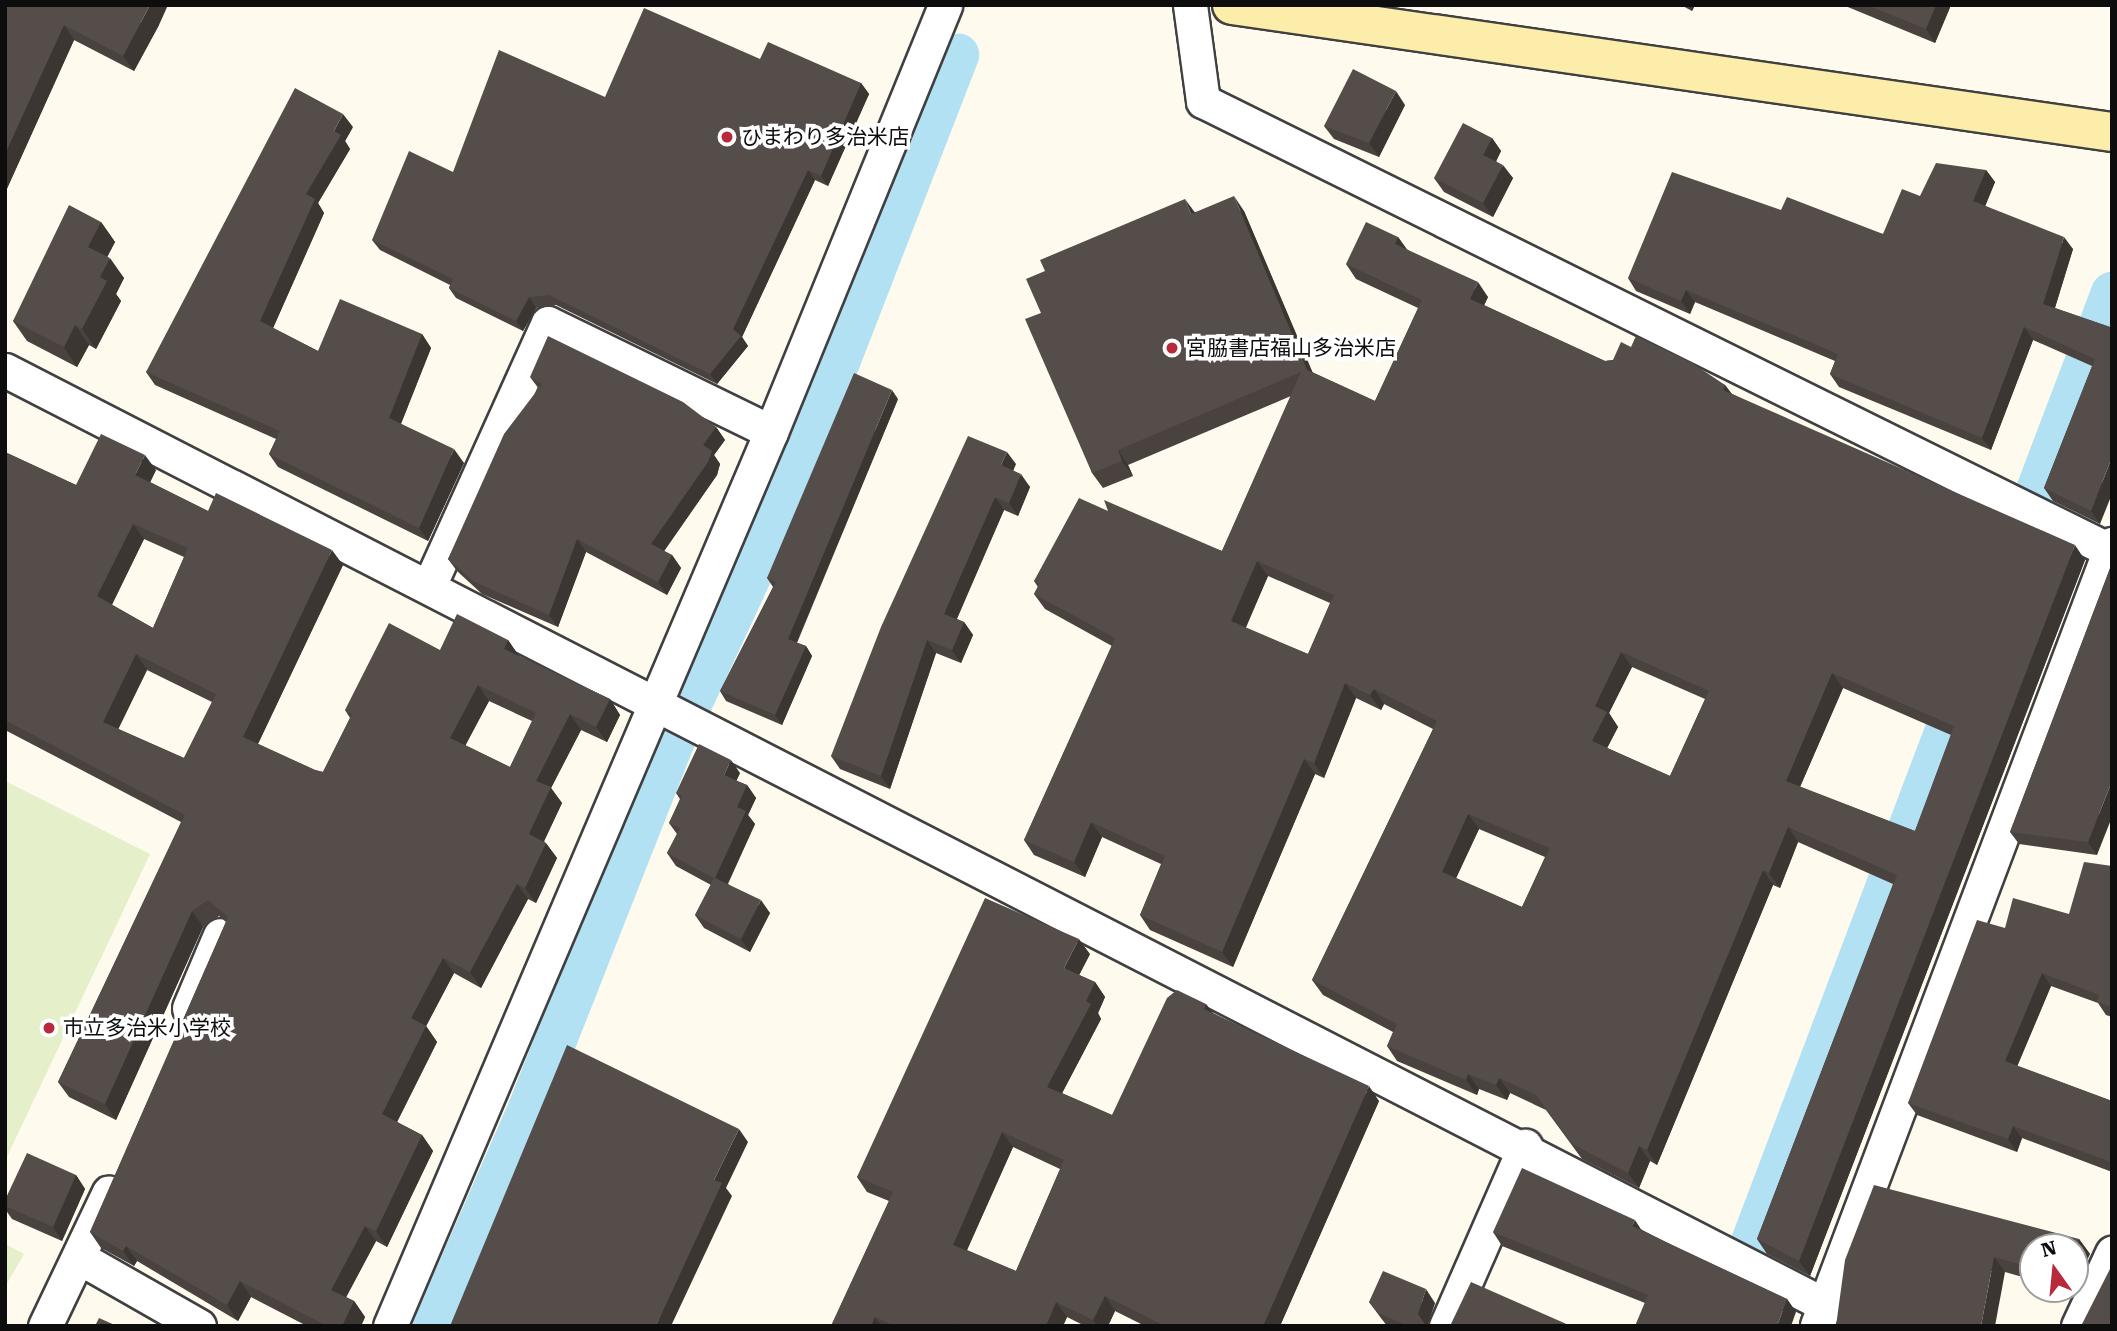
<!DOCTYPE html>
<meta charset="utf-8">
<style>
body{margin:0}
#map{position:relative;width:2117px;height:1331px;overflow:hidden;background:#fefaed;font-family:"Roboto Serif","Noto Sans JP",serif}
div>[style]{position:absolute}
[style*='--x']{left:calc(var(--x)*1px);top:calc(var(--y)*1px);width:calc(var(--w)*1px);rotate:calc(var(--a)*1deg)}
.pitch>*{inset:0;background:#e5efc9}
.canal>*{height:42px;margin:-21px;padding:0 21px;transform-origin:21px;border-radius:21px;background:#b3e1f4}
.roads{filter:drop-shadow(2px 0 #404040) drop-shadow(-2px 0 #404040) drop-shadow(0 2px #404040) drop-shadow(0 -2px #404040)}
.street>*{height:33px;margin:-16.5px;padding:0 16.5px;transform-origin:16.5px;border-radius:16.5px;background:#fff}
.secondary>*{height:38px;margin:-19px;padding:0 19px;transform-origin:19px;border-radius:19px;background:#fcedaa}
.wall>*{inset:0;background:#49423f}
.shaded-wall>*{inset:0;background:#3c3633}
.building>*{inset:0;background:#554d49}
.dots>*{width:19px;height:19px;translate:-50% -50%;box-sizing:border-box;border:4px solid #fff;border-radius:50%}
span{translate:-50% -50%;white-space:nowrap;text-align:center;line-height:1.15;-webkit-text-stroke:7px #fff;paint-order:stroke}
.poi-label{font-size:21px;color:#0d0d0d}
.left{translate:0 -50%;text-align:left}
.frame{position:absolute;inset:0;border:7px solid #0d0d0d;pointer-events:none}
.north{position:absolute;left:2019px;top:1233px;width:70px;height:70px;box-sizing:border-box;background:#fff;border:2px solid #9e9e9e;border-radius:50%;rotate:345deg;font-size:19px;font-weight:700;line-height:28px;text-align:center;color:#0d0d0d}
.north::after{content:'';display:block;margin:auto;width:24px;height:32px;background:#b8293b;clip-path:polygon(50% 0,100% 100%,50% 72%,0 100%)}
</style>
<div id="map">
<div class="pitch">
<div style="clip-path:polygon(5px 781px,150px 854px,5px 1161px)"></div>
<div style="clip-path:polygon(5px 1244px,24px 1254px,5px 1287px)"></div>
</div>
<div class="canal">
<div style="--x:2015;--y:548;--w:273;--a:-69.2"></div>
<div style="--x:434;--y:1326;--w:235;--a:-66.4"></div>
<div style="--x:528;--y:1111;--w:393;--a:-68.5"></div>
<div style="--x:672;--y:745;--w:266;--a:-65.1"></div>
<div style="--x:784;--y:504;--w:482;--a:-68.8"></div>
<div style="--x:1720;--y:1326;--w:691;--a:-69.23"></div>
</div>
<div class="roads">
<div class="street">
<div style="--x:1190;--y:5;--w:97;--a:82.3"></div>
<div style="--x:1203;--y:101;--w:1011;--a:26.36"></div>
<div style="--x:5;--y:370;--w:2046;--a:27.19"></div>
<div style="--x:430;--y:584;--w:286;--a:-65.7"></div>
<div style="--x:548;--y:323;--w:248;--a:26"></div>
<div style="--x:189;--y:1008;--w:79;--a:-67"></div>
<div style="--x:80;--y:1258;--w:137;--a:29.7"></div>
<div style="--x:1817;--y:1325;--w:835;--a:-69.31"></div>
<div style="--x:45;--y:1326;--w:148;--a:-64.5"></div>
<div style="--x:390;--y:1326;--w:972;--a:-66.92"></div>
<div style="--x:771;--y:432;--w:461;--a:-67.8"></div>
<div style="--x:1446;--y:1326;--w:197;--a:-66.3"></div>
<div style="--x:2078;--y:1326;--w:81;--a:-65"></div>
</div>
<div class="secondary">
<div style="--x:1232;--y:5;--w:889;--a:8.21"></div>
</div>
</div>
<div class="wall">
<div style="clip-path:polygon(5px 5px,159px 25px,134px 71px,74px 40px,5px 193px)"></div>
<div style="clip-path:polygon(1681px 5px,1695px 5px,1692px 11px)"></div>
<div style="clip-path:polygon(1843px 5px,1951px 5px,1935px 43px)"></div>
<div style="clip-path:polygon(760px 59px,861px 83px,869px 94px,828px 186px,815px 180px,742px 337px,748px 346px,717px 384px,556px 305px,536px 308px,523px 331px,456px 298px,449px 288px,450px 285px,380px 250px,372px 240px,605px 97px)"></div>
<div style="clip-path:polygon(1405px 105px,1379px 157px,1334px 139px,1324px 126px)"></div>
<div style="clip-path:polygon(353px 127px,345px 141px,350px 149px,318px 203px,324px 213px,273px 328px,318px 351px,422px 334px,431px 348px,401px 424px,464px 463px,428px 541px,278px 467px,269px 454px,276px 439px,155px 385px,146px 372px)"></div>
<div style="clip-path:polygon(1492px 138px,1501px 151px,1496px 161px,1513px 178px,1493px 217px,1444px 192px,1434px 178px)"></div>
<div style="clip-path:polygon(1986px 170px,1995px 182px,1985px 206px,2073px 249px,2055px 308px,2110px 327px,2100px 524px,2053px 501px,2044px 488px,2092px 366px,2033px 340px,1991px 450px,1839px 387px,1830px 374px,1835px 361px,1695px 302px,1690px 314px,1636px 291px,1628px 278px,1781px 210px,1883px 234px,1920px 196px)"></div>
<div style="clip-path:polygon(evenodd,1244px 211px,1312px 372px,1375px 401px,1418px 308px,1356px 279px,1346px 264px,1398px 237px,1406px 249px,1488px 297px,1484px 305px,1605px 361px,1613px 360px,1631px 347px,1725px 385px,1732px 394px,2085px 560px,1810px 1276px,1767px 1254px,1757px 1239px,1893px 884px,1798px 842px,1780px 888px,1773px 885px,1657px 1165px,1650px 1161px,1639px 1188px,1582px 1159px,1546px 1110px,1510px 1093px,1507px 1100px,1479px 1089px,1477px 1095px,1397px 1061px,1387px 1046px,1393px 1032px,1323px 995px,1312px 980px,1433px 729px,1384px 704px,1381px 710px,1356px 698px,1324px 778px,1315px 774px,1233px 967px,1150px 930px,1140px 915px,1161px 864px,1102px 837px,1085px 877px,1034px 855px,1024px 840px,1112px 646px,1045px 609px,1034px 594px,1038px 587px,1034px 581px,1108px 511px,1222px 551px,1291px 396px,1128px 465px,1133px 476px,1103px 488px,1092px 473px,1041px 313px,1195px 212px,1244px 211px,1268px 576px,1330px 603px,1308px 654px,1245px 628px,1268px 576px,1244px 211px,1632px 667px,1705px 699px,1670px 776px,1607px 748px,1618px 727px,1609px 713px,1632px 667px,1244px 211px,1843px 688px,1951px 735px,1915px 831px,1800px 787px,1843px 688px,1244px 211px,1479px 829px,1545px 857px,1522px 907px,1456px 878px,1479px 829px)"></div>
<div style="clip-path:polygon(101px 222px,115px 242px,107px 257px,124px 278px,116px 294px,121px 301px,96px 349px,89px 345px,77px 367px,27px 341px,13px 321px)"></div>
<div style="clip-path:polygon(530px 377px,716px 427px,725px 440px,714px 455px,720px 464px,717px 475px,664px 551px,672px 555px,681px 568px,667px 595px,586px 552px,558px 627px,482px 594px,457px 571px,448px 559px,539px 389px)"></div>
<div style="clip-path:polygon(898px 399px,797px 643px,806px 646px,812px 656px,782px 725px,726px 701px,720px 691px,773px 587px,767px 578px)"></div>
<div style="clip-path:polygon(evenodd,5px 452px,76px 485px,156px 470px,150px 482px,208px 511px,343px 565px,258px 744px,315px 770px,323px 772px,350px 718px,345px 710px,440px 650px,508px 640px,519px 656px,610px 699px,620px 715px,607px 742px,581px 730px,551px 788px,562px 803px,544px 841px,557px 858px,536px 903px,528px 899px,481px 988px,454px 973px,426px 1026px,437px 1042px,397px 1122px,422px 1135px,433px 1151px,387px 1247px,376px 1241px,346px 1297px,354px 1301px,365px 1317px,361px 1326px,307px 1326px,251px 1297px,238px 1321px,137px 1261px,134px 1266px,101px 1248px,90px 1232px,226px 922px,219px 916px,203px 927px,116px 1120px,69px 1097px,58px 1082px,181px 822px,5px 730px,5px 452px,144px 539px,184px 557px,153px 628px,112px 605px,144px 539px,5px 452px,147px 670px,212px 702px,184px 758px,118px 729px,147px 670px,5px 452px,489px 701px,532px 721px,510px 767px,465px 745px,489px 701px)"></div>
<div style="clip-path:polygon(1016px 464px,1013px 470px,1030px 487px,1018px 516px,1004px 510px,957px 619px,964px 622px,973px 635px,961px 663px,936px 653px,890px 789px,840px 769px,831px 756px)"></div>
<div style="clip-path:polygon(2112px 563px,2097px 855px,2019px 844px,2010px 832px)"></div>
<div style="clip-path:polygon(740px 773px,736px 781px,747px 785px,756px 798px,748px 815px,755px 824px,728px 884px,770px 913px,750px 952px,704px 928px,695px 915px,711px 885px,676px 866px,667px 853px,677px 834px,669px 823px,680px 799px,676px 793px)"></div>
<div style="clip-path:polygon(2112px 866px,2112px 1017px,2106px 1015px,2098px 1003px,2051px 986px,2017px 1066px,2112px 1101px,2112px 1172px,2022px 1138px,2017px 1152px,1917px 1115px,1908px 1103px,2005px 928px,2069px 914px)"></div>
<div style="clip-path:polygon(evenodd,1090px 954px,1079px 975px,1095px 982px,1105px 997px,1098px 1013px,1101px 1019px,1062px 1093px,1112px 1115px,1206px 1004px,1213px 1013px,1379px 1101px,1280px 1326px,1145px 1326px,1115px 1311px,1108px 1326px,1085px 1326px,1067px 1317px,1063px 1326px,831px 1326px,889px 1201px,867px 1192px,857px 1177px,1090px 954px,1013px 1147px,1060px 1169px,1016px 1271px,967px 1250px,1013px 1147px)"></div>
<div style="clip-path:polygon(76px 1175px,85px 1189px,62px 1241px,12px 1219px,5px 1209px,5px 1200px)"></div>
<div style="clip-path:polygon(1642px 1231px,1787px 1299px,1796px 1312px,1645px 1303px,1502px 1246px,1493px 1232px)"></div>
<div style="clip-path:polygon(2079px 1239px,2090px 1254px,2033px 1247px,2033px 1280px,2005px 1272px,1845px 1260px)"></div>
<div style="clip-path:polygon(1369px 1302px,1435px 1303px,1427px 1326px,1387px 1326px)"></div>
</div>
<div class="shaded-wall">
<div style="clip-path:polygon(150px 5px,168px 5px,159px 25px,134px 71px,123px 56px)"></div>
<div style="clip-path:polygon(1689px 5px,1695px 5px,1692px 11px)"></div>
<div style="clip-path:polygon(1936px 5px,1951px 5px,1935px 43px,1926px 29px)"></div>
<div style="clip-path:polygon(64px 25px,74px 40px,5px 193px,5px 154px)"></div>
<div style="clip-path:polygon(861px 83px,869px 94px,828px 186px,821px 176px)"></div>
<div style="clip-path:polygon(1396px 91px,1405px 105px,1379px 157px,1369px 143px)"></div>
<div style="clip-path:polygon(343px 114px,353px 127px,345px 141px,350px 149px,318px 203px,324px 213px,270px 335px,260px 321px,306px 194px,334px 131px)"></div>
<div style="clip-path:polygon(1492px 138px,1501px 151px,1493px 168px,1483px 155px)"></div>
<div style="clip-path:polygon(1503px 165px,1513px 178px,1493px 217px,1483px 203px)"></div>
<div style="clip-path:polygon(808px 170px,815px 180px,742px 337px,748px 346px,717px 384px,710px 374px,733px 329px)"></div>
<div style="clip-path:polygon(1986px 170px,1995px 182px,1982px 214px,1973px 201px)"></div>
<div style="clip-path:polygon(1234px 196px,1244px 211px,1318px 385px,1307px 370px)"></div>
<div style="clip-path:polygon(1185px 199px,1196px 214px,1191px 214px)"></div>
<div style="clip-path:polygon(101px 222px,115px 242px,102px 267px,88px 247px)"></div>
<div style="clip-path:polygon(1398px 237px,1409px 252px,1395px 244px)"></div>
<div style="clip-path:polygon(2064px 237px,2073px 249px,2052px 317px,2043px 304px)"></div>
<div style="clip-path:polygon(110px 258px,124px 278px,116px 294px,121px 301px,96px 349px,82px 329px,100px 277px)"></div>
<div style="clip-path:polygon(1478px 282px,1488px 297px,1480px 314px,1470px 299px)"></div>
<div style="clip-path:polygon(1686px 290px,1695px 302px,1690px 314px,1681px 301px)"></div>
<div style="clip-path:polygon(529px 297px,536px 308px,523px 331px,516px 321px)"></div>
<div style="clip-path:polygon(75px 325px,89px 345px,77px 367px,64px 347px)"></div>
<div style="clip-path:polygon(2024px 327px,2033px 340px,1991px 450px,1982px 438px)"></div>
<div style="clip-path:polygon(422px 334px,431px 348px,398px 431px,389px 418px)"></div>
<div style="clip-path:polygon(1725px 385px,1736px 400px,1723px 390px)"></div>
<div style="clip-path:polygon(892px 390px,898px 399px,794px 648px,788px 639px)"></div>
<div style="clip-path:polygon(716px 427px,725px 440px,714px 455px,720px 464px,717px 475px,660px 557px,651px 544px,703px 445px)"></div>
<div style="clip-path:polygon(454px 449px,464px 463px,428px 541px,419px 528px)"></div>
<div style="clip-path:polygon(1118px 450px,1128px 465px,1133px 476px,1122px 461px)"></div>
<div style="clip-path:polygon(1007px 452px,1016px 464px,1010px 478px,1001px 465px)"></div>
<div style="clip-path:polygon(145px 455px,156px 470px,146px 491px,135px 475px)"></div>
<div style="clip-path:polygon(2112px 457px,2112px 494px,2100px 524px,2091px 511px)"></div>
<div style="clip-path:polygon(1021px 474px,1030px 487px,1018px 516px,1009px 503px)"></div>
<div style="clip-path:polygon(995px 497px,1004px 510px,953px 627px,944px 614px)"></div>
<div style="clip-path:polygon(133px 524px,144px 539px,108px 612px,97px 596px)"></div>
<div style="clip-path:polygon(577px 539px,586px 552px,558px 627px,549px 615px)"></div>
<div style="clip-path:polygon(2075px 545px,2085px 560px,1810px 1276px,1799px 1261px)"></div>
<div style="clip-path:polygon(332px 550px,343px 565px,254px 752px,243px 737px)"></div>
<div style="clip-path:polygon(672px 555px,681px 568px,667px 595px,658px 582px)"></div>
<div style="clip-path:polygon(1257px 561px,1268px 576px,1242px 637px,1231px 621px)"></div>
<div style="clip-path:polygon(964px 622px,973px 635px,961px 663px,952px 650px)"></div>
<div style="clip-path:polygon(508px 640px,519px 656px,504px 649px)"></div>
<div style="clip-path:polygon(927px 640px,936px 653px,890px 789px,881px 776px)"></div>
<div style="clip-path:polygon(806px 646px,812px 656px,782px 725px,775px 715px)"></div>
<div style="clip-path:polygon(1621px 652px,1632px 667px,1609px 713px,1618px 727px,1603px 756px,1592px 741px,1595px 706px)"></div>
<div style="clip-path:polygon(136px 654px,147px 670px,114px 738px,103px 722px)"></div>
<div style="clip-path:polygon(1832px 673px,1843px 688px,1796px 796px,1786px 781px)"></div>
<div style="clip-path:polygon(1345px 683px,1356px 698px,1324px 778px,1314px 763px)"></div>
<div style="clip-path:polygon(478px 685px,489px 701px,461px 754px,450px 738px)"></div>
<div style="clip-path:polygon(1374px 689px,1384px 704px,1381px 710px,1370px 695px)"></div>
<div style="clip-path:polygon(610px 699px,620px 715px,607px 742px,596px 727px)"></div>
<div style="clip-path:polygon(570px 714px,581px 730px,551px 788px,562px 803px,540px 850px,529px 834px,536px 781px)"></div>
<div style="clip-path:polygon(1304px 759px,1315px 774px,1233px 967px,1222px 952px)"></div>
<div style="clip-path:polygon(731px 760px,740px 773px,733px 788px,724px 775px)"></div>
<div style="clip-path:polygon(2112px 781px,2112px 817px,2097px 855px,2088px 842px)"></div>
<div style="clip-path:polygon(747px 785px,756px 798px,748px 815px,755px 824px,724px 891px,715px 878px,737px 807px)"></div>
<div style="clip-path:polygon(1468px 814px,1479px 829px,1452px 887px,1442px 872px)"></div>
<div style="clip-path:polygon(1091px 822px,1102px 837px,1085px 877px,1074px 862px)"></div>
<div style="clip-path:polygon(1788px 827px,1798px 842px,1780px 888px,1769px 873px)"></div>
<div style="clip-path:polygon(546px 843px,557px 858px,536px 903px,525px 888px)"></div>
<div style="clip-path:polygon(1763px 870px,1773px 885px,1657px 1165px,1647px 1150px)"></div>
<div style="clip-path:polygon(517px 884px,528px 899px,481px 988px,470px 972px)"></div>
<div style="clip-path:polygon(761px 900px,770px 913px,750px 952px,741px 939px)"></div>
<div style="clip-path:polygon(192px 911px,203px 927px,116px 1120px,105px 1104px)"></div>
<div style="clip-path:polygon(1079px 939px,1090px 954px,1075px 983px,1064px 968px)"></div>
<div style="clip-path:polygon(443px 958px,454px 973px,422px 1034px,411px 1018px)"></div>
<div style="clip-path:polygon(2042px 973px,2051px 986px,2014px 1074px,2005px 1061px)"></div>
<div style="clip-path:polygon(1095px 982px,1105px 997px,1098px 1013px,1101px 1019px,1058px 1101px,1047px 1087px)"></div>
<div style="clip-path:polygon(1206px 1004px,1217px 1019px,1204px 1009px)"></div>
<div style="clip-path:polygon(426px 1026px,437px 1042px,393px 1130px,382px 1114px)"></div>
<div style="clip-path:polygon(1468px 1074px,1479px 1089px,1477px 1095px,1466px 1080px)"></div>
<div style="clip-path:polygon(1499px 1078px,1510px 1093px,1507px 1100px,1496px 1085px)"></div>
<div style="clip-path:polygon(1369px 1086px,1379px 1101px,1280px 1326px,1263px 1326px)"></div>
<div style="clip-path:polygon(2013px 1126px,2022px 1138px,2017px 1152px,2008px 1139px)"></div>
<div style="clip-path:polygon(739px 1129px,748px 1142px,726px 1188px,732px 1196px,671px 1326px,656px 1326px,714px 1180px)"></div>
<div style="clip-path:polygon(1002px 1132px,1013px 1147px,963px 1259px,953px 1245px)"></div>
<div style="clip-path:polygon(422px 1135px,433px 1151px,387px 1247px,376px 1231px)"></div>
<div style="clip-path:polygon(1639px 1146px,1650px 1161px,1639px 1188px,1628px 1173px)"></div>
<div style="clip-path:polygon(76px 1175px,85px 1189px,62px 1241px,53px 1227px)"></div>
<div style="clip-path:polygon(1635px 1220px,1644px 1234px,1632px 1226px)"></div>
<div style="clip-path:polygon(365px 1226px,376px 1241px,342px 1305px,331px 1290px)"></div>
<div style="clip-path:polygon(2079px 1239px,2090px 1254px,2075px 1287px,2075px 1248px)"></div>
<div style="clip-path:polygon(126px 1246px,137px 1261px,134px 1266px,123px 1251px)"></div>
<div style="clip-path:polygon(1994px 1257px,2005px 1272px,1995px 1326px,1981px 1326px)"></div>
<div style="clip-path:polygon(240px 1281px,251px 1297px,238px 1321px,227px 1305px)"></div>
<div style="clip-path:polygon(1426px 1289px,1435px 1303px,1427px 1326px,1426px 1326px,1418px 1314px)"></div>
<div style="clip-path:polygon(1105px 1296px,1115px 1311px,1108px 1326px,1097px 1326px,1093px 1320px)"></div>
<div style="clip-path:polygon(1787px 1299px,1796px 1312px,1791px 1326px,1777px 1326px)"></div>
<div style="clip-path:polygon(354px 1301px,365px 1317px,361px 1326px,342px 1326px)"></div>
<div style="clip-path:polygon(1056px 1302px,1067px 1317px,1063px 1326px,1046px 1326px)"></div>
<div style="clip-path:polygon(875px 1317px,881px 1326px,871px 1326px)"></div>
</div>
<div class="building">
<div style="clip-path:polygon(5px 5px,150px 5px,123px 56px,64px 25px,5px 154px)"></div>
<div style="clip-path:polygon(1867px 5px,1936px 5px,1926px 29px)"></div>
<div style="clip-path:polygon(644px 8px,760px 59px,768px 42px,861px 83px,821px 176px,808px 170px,733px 329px,741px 336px,710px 374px,549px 295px,529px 297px,516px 321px,449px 288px,453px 279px,372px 240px,409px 151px,453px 172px,499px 50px,605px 97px)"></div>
<div style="clip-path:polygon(1353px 69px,1396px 91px,1369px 143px,1324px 126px)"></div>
<div style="clip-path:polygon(295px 88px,343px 114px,334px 131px,341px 135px,306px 194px,315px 199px,260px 321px,318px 351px,340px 299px,422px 334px,389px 418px,454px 449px,419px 528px,269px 454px,280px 431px,146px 372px)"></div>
<div style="clip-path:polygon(1463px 123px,1492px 138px,1483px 155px,1503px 165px,1483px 203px,1434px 178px)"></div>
<div style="clip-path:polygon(1936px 163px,1986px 170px,1973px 201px,2064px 237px,2043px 304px,2110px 327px,2112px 321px,2112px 457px,2091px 511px,2044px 488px,2095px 359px,2024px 327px,1982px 438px,1830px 374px,1838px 354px,1686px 290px,1681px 301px,1628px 278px,1672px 172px,1781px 210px,1787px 197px,1883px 234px,1902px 189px,1920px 196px)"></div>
<div style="clip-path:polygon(evenodd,1234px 196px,1307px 370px,1375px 401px,1422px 300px,1346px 264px,1366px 222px,1398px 237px,1395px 244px,1478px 282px,1470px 299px,1605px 361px,1613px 360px,1621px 342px,1631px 347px,1636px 336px,1692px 363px,1725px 385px,1723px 390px,2075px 545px,1799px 1261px,1757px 1239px,1897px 875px,1788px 827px,1769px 873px,1763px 870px,1647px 1150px,1639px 1146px,1628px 1173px,1572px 1144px,1536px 1095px,1499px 1078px,1496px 1085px,1468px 1074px,1466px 1080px,1387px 1046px,1397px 1024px,1312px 980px,1437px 721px,1374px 689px,1370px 695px,1345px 683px,1314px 763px,1304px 759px,1222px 952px,1140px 915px,1165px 856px,1091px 822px,1074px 862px,1024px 840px,1115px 638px,1034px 594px,1039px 584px,1034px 581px,1079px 498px,1108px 511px,1104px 500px,1222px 551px,1301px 372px,1118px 450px,1122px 461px,1092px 473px,1025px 319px,1041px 313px,1026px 279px,1045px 271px,1040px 260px,1185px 199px,1191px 214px,1234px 196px,1257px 561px,1334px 595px,1308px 654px,1231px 621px,1257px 561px,1234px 196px,1621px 652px,1709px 691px,1670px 776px,1592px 741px,1607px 712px,1595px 706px,1621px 652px,1234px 196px,1832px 673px,1954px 726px,1915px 831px,1786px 781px,1832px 673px,1234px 196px,1468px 814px,1550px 848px,1522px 907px,1442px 872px,1468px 814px)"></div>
<div style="clip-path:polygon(69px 205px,101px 222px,88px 247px,110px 258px,100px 277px,107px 281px,82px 329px,75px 325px,64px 347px,13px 321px)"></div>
<div style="clip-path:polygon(548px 336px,683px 402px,716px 427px,703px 445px,712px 451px,708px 462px,651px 544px,672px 555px,658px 582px,577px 539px,549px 615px,473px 581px,448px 559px,504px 434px,542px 384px,530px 377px)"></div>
<div style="clip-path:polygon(854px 373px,892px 390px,788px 639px,806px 646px,775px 715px,720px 691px,776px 582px,767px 578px)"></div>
<div style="clip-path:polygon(evenodd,101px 434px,145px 455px,135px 475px,208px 511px,216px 493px,332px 550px,243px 737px,315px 770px,323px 772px,352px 714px,345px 710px,389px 623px,440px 650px,457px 614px,508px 640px,504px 649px,610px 699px,596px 727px,570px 714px,536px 781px,551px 787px,529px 834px,546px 843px,525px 888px,517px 884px,470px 972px,443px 958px,411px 1018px,426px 1026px,382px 1114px,422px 1135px,376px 1231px,365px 1226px,331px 1290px,354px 1301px,342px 1326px,327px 1326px,240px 1281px,227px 1305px,126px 1246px,123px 1251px,90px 1232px,228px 917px,208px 900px,192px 911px,105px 1104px,58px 1082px,185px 815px,5px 720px,5px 452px,76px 485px,101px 434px,133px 524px,188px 548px,153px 628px,97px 596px,133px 524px,101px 434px,136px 654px,216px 694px,184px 758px,103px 722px,136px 654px,101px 434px,478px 685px,536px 713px,510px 767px,450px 738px,478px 685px)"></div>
<div style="clip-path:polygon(968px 436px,1007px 452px,1001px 465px,1021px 474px,1009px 503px,995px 497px,944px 614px,964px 622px,952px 650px,927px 640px,881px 776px,831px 756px,881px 627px)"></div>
<div style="clip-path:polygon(2112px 563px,2112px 781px,2088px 842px,2010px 832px)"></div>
<div style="clip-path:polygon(699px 744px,731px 760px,724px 775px,747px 785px,737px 807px,746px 811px,715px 878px,761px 900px,741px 939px,695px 915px,714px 878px,667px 853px,680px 828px,669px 823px,682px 796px,676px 793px)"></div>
<div style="clip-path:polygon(2084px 862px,2112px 866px,2112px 1007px,2097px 1002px,2099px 995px,2042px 973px,2005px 1061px,2112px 1101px,2111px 1162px,2013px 1126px,2008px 1139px,1908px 1103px,1977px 920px,2005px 928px,2013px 898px,2069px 914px)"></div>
<div style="clip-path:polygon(evenodd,985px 898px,1079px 939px,1064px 968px,1095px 982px,1086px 1001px,1091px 1004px,1047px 1087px,1112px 1115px,1167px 998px,1177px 990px,1206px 1004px,1204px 1009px,1369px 1086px,1263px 1326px,1165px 1326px,1105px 1296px,1093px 1320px,1056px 1302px,1046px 1326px,965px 1326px,958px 1323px,956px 1326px,895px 1326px,875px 1317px,871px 1326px,831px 1326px,893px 1192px,857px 1177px,985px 898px,1002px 1132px,1064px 1160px,1016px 1271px,953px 1245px,1002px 1132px)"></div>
<div style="clip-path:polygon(567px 1045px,739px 1129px,714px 1180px,722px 1183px,656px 1326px,450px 1326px)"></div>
<div style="clip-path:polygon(27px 1153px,76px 1175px,53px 1227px,5px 1206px,5px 1200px)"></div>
<div style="clip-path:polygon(1522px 1168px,1635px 1220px,1632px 1226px,1787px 1299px,1777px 1326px,1635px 1326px,1648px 1295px,1493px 1232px)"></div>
<div style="clip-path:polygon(1874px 1185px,2079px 1239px,2075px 1248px,2033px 1247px,2033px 1268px,1994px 1257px,1981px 1326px,1836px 1326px,1845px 1260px)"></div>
<div style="clip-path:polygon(2112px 1265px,2112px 1326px,2081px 1326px)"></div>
<div style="clip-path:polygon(1383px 1271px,1426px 1289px,1418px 1314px,1426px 1326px,1408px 1326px,1378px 1313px,1369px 1302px)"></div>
<div style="clip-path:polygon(1471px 1282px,1571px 1326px,1450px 1326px)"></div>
<div style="clip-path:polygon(99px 1318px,117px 1326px,95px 1326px)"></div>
</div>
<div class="dots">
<div style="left:727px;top:137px;background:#b8293b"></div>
<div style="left:1172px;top:348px;background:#b8293b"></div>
<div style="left:49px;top:1028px;background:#b8293b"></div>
</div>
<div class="poi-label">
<span class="left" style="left:741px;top:137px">ひまわり多治米店</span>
<span class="left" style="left:1186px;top:348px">宮脇書店福山多治米店</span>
<span class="left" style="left:63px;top:1028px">市立多治米小学校</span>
</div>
<div class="frame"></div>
<div class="north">N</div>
</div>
